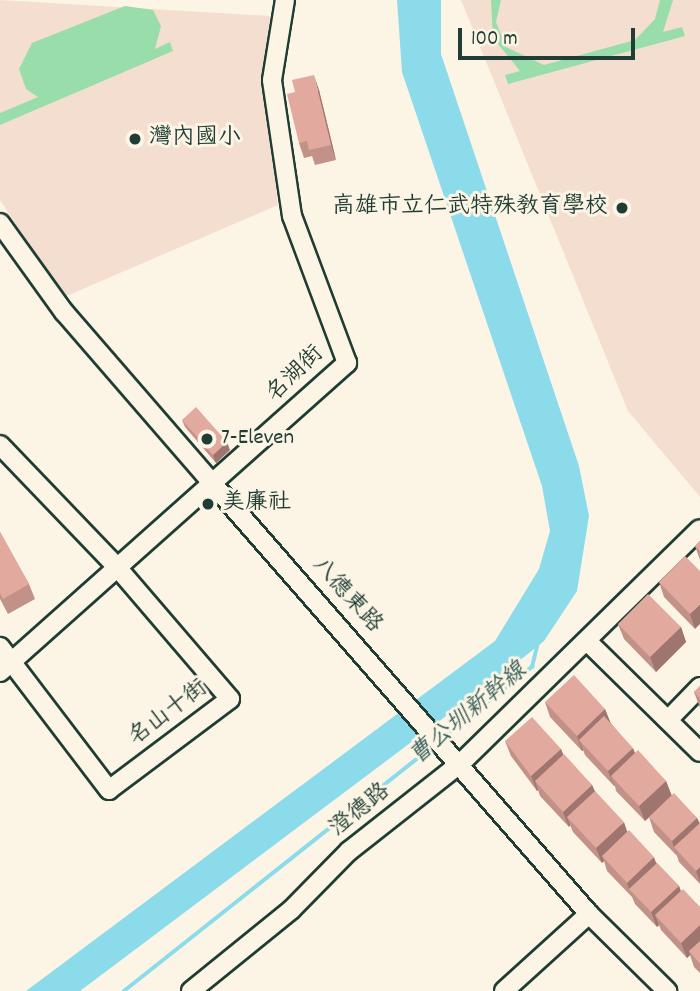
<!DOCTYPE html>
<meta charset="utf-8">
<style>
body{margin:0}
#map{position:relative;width:700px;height:991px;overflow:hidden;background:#fcf5e5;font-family:Dekko,"LXGW WenKai TC",sans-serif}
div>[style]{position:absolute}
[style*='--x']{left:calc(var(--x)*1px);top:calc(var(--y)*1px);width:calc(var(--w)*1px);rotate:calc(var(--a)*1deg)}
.built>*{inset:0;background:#f4ded0}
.green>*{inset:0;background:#98ddaa}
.water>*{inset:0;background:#8cdbeb}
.stream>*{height:3.5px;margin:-1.75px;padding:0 1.75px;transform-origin:1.75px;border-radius:1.75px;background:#8cdbeb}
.roads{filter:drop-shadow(2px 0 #1f3d34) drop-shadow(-2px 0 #1f3d34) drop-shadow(0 2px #1f3d34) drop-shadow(0 -2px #1f3d34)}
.minor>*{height:18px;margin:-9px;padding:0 9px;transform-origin:9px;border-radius:9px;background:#fcf5e5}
.wall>*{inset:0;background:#c29188}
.shaded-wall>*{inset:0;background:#9e766f}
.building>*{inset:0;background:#e2a99e}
.dots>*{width:19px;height:19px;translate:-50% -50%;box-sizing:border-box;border:4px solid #fcf5e5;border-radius:50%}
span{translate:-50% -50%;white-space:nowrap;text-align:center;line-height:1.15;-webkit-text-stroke:6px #fcf5e5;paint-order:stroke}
.poi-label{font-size:23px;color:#1f3d34}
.left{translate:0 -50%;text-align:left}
.right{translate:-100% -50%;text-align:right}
.street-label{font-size:23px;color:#1f3d34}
.water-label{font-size:24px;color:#355d59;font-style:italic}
.scale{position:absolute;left:458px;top:28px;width:177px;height:32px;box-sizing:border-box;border:4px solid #1f3d34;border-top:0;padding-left:9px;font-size:21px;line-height:24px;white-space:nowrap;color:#1f3d34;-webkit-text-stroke:5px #fcf5e5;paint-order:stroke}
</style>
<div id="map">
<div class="built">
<div style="clip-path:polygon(0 0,270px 16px,264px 79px,278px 205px,64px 297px,0 200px)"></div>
<div style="clip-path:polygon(461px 0,700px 0,700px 497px,628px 411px)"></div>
</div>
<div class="green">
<div style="clip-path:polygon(491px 0,501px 0,496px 22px,506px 47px,544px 65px,635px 40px,655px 19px,660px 0,673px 0,663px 32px,682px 27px,685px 36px,508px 84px,505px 75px,520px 71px,493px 38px)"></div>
<div style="clip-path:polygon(125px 6px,153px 10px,161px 26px,155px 49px,170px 42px,173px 51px,0 125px,0 113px,38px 97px,26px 89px,19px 69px,32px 43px)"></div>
</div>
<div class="water">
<div style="clip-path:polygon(397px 0,441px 0,441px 54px,579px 466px,589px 516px,577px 591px,544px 641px,514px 665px,80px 991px,26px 991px,495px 641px,539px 569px,550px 531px,542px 486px,402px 72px)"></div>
</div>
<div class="stream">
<div style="--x:442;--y:738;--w:115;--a:-38.3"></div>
<div style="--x:532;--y:667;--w:25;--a:-76"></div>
<div style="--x:124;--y:991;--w:396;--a:-38.4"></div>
</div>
<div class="roads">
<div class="minor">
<div style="--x:0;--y:223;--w:110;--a:54.3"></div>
<div style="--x:64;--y:312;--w:226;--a:49.1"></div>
<div style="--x:212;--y:483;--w:573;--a:48.82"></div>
<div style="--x:589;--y:914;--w:110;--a:44.6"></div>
<div style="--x:0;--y:445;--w:168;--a:46.2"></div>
<div style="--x:116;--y:566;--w:175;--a:49.4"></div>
<div style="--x:230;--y:699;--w:151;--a:143.1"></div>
<div style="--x:109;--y:790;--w:180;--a:-127.3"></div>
<div style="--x:587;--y:641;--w:158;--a:44.5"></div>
<div style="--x:0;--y:672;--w:465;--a:-41.7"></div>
<div style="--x:347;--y:363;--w:157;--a:-110.5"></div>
<div style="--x:292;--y:216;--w:137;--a:-98.4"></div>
<div style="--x:272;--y:80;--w:81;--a:-80.8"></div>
<div style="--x:668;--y:720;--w:46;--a:-45.9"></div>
<div style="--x:191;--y:991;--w:129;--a:-39"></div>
<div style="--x:291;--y:910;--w:83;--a:-45.5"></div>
<div style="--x:349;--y:851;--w:142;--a:-38.2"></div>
<div style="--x:461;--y:763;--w:334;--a:-44.4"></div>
<div style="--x:504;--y:991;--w:115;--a:-42.2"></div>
</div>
</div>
<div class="wall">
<div style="clip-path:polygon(319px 90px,336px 160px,315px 165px,312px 156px,304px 158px,299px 143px)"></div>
<div style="clip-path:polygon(182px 420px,230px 450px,216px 463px,185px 427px)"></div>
<div style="clip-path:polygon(0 532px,29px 584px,35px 599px,8px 614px,0 599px)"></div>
<div style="clip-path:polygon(700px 541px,700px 560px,695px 546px)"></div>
<div style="clip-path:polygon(685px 556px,695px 629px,664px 597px,659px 582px)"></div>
<div style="clip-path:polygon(618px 624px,681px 627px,686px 642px,656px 672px,624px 639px)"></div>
<div style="clip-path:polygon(700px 686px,700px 708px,694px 692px)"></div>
<div style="clip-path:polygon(545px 702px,605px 709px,610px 722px,635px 753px,666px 781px,671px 795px,697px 818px,700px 823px,700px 884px,679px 862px,677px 856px,654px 832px,649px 817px,645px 821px,616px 791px,615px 786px,614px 786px,585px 755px,583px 750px,582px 751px,550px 717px)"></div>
<div style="clip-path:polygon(505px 741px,561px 749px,563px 755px,592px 785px,595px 791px,627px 832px,679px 886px,681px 891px,700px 907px,700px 973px,694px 967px,690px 955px,687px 958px,661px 930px,659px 925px,657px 927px,635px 904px,632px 897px,607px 871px,604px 861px,602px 863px,573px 832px,570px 825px,569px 827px,540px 796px,538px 790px,537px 791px,511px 756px)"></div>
</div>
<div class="shaded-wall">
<div style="clip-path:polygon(314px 75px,319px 90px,336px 160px,331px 145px)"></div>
<div style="clip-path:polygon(227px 442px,230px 450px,216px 463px,213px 455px)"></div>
<div style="clip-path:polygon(700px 604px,700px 624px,695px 629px,690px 614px)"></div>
<div style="clip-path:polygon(681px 627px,686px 642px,656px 672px,650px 657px)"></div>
<div style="clip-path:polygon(605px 709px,611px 724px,579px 740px,583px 750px,582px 751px,577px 736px)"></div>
<div style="clip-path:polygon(633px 748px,639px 763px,611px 776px,614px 786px,608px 771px)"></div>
<div style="clip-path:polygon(561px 749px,567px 764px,535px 781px,538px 790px,537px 791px,531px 776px)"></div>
<div style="clip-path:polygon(666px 781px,672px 796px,645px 821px,639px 806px)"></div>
<div style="clip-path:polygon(592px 785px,598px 800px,567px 817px,570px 825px,569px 827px,563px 812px)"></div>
<div style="clip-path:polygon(697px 818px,700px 825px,674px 847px,677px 857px,672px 841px)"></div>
<div style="clip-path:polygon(624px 822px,629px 837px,602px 856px,604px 861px,602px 863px,596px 848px)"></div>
<div style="clip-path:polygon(654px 857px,659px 872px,629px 889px,632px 898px,627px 883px)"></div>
<div style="clip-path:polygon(700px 867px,700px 882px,696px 871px)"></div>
<div style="clip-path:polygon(679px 886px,684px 902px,655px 915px,659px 925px,657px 927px,651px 912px)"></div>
<div style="clip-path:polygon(700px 925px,700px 945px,689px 951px,690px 955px,687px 958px,681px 943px)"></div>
</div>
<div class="building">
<div style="clip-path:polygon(314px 75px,331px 145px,309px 150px,307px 141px,299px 143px,287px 94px,295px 92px,292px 80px)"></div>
<div style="clip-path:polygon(196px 407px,227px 442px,213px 455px,182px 420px)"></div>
<div style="clip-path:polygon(0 532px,29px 584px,3px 599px,0 593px)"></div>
<div style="clip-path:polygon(700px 541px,700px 551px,695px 546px)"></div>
<div style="clip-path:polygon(685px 556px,700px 571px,700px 604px,690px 614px,659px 582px)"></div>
<div style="clip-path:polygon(648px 594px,681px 627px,650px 657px,618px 624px)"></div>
<div style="clip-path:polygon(574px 675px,605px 709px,577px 736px,545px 702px)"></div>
<div style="clip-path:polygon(700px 686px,700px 698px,694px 692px)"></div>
<div style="clip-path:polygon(604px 716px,633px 748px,608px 771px,579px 740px)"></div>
<div style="clip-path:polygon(532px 717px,561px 749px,531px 776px,505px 741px)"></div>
<div style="clip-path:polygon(638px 750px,666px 781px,639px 806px,611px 776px)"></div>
<div style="clip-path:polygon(564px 754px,592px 785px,563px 812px,535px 781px)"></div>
<div style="clip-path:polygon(595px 791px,624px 822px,596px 848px,567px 817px)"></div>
<div style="clip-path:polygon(674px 793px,697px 818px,672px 841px,649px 817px)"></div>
<div style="clip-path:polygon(700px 823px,700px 867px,696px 871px,674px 847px)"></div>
<div style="clip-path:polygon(629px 830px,654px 857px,627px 883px,602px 856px)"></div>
<div style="clip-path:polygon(657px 863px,679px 886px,651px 912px,629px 889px)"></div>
<div style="clip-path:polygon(683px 889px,700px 907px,700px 925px,681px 943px,655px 915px)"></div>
<div style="clip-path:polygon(700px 941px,700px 964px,689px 951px)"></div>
</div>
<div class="dots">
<div style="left:135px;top:139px;background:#1f3d34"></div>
<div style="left:622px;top:208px;background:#1f3d34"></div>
<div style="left:207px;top:439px;background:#1f3d34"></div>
<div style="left:208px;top:504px;background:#1f3d34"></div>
</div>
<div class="poi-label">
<span class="left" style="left:149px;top:139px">灣內國小</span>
<span class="right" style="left:608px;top:208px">高雄市立仁武特殊教育學校</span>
<span class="left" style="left:221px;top:439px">7-Eleven</span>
<span class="left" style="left:222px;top:504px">美廉社</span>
</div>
<div class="street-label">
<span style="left:296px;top:375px;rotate:-44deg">名湖街</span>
<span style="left:346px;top:596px;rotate:48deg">八德東路</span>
<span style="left:169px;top:714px;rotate:-37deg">名山十街</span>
<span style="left:361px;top:811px;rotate:-39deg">澄德路</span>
</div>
<div class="water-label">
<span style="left:469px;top:715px;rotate:-40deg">曹公圳新幹線</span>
</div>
<div class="scale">100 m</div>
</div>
